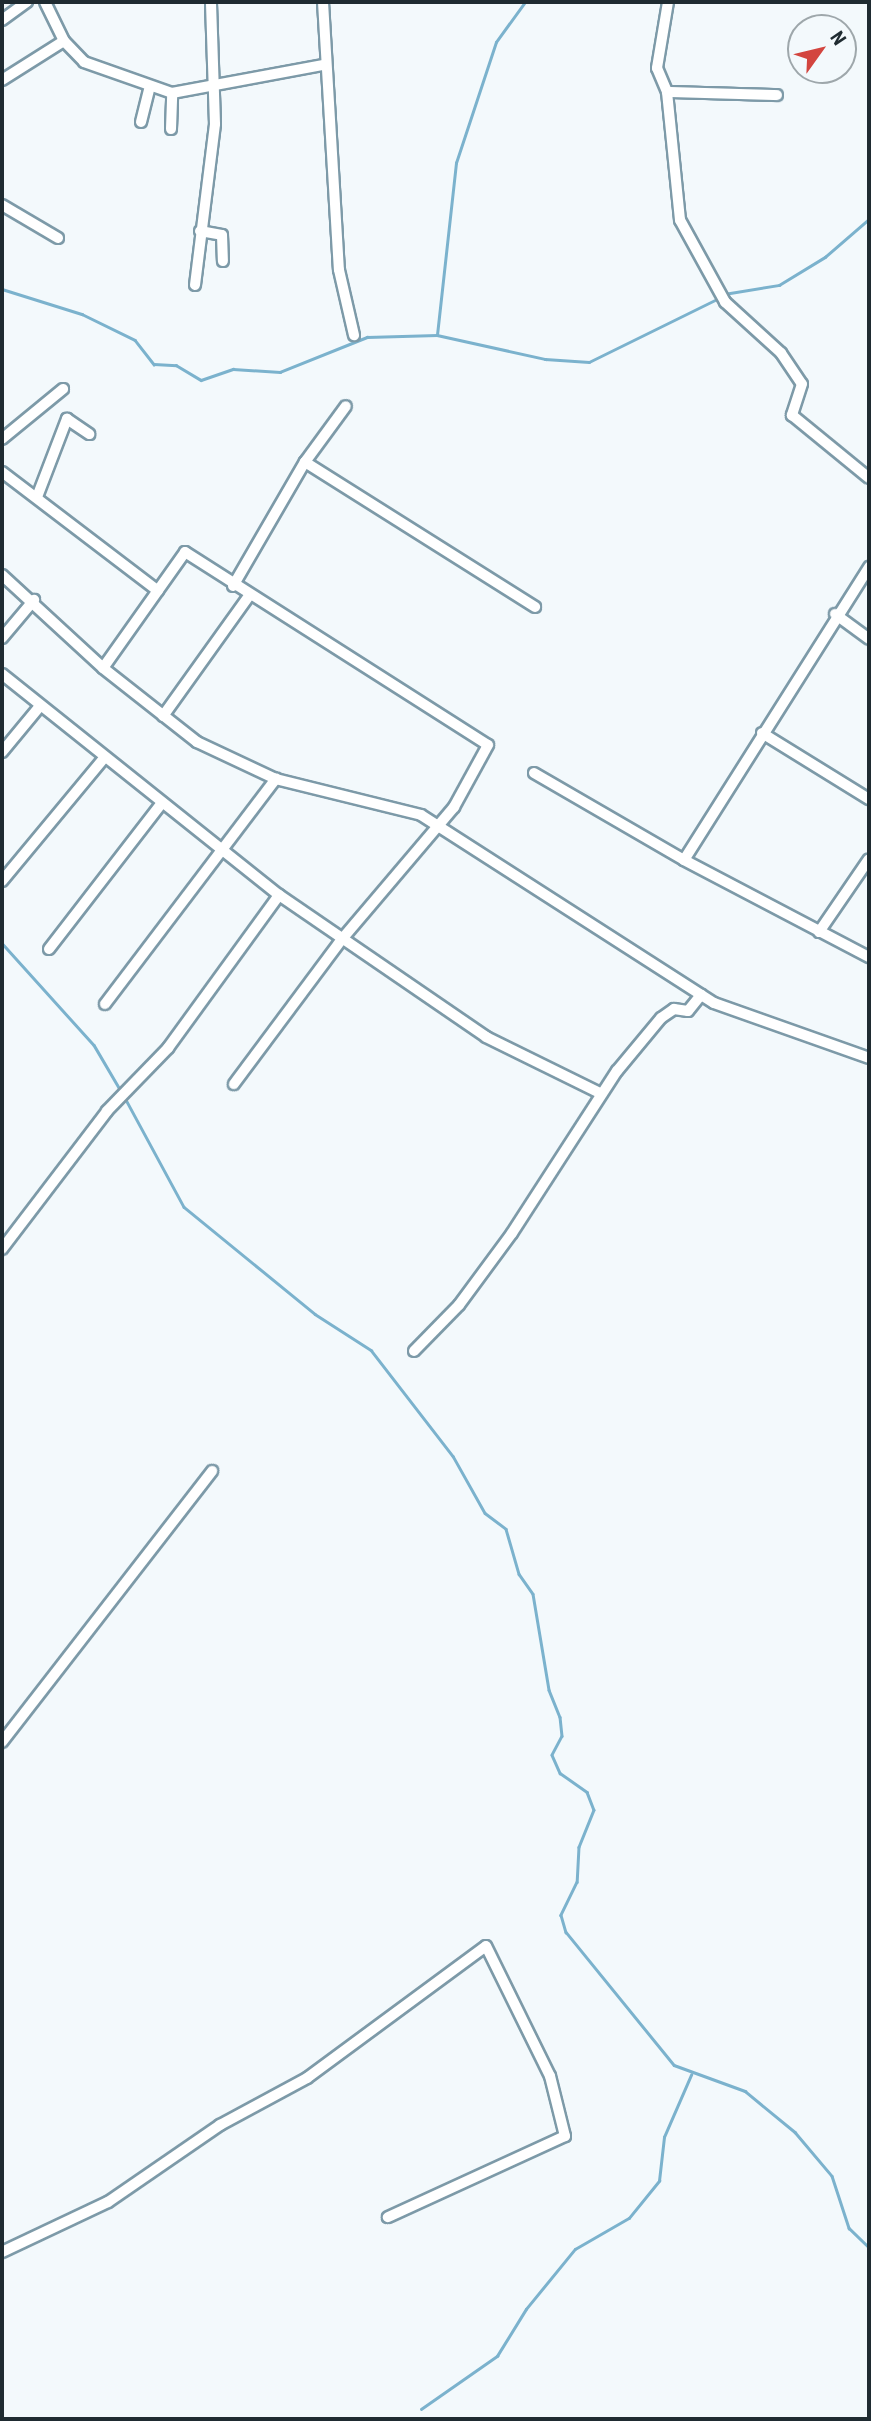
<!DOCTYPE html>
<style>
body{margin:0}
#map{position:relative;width:871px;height:2421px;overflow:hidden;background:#f3f9fc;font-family:"Roboto Condensed",sans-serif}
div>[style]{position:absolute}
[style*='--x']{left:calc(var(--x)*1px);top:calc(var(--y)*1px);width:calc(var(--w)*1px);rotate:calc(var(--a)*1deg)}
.stream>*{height:2.5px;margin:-1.25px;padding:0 1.25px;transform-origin:1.25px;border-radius:1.25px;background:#7bb2cd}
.roads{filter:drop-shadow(2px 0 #7d9aa8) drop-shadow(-2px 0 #7d9aa8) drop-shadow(0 2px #7d9aa8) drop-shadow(0 -2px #7d9aa8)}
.minor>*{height:10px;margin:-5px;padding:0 5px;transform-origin:5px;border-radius:5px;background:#fff}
span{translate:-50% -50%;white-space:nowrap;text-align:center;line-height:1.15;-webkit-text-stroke:5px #f3f9fc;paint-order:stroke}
.frame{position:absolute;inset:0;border:4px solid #1f2b31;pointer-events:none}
.north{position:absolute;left:787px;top:14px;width:70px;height:70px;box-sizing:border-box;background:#f3f9fc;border:2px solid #9ea7ab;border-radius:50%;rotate:56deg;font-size:19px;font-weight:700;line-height:28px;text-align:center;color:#1f2b31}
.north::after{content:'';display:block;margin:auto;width:24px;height:32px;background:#d3453f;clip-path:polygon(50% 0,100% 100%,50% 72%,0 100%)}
</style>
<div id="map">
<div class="stream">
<div style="--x:2;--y:289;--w:84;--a:17.4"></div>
<div style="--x:82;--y:314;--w:59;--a:26.1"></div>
<div style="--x:135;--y:340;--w:31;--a:52"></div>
<div style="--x:154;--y:364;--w:22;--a:3"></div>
<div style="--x:176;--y:365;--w:29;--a:31"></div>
<div style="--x:201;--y:380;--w:34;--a:-19"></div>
<div style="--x:233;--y:369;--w:47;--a:3.7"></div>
<div style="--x:280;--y:372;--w:94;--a:-21.9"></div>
<div style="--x:367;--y:337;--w:70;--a:-1.6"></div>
<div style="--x:437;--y:335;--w:111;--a:12.5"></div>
<div style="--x:545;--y:359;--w:44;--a:3.9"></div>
<div style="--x:589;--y:362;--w:145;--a:-26.2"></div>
<div style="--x:724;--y:294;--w:56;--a:-9.3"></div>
<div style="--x:779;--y:285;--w:54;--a:-31.3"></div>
<div style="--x:825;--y:257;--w:58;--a:-40.8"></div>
<div style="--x:437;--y:335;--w:173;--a:-83.7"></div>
<div style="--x:456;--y:163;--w:127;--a:-71.7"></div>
<div style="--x:496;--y:42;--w:49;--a:-54.1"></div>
<div style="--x:2;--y:943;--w:137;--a:48"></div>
<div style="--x:94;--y:1045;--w:53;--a:59.6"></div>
<div style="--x:124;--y:1096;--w:126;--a:61.6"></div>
<div style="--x:184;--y:1207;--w:169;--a:39.2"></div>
<div style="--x:315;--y:1314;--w:67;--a:32.7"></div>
<div style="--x:371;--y:1350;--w:134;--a:52.3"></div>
<div style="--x:453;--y:1456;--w:65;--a:60.7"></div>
<div style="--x:485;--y:1513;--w:26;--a:37"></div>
<div style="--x:506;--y:1529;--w:47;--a:73.9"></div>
<div style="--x:519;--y:1574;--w:24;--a:55"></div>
<div style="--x:533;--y:1594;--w:97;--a:80.5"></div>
<div style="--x:549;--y:1690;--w:29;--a:68"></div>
<div style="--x:560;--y:1717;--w:19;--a:84"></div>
<div style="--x:562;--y:1736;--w:21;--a:118"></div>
<div style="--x:552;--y:1755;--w:20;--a:66"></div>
<div style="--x:560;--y:1773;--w:33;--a:35"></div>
<div style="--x:587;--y:1792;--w:19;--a:69"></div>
<div style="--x:594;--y:1810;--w:40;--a:112"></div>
<div style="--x:579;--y:1847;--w:35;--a:93"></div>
<div style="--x:577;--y:1882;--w:37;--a:116"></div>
<div style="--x:561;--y:1915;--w:18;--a:74"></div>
<div style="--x:566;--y:1932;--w:171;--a:50.9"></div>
<div style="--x:674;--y:2065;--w:76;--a:20.1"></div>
<div style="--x:745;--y:2091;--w:65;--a:39.4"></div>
<div style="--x:795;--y:2132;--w:57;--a:49.9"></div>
<div style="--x:832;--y:2176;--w:55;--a:71.9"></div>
<div style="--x:849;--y:2228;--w:28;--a:44"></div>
<div style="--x:421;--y:2409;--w:93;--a:-34.9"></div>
<div style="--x:497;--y:2356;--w:55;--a:-58.3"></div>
<div style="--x:526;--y:2309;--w:77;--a:-50.8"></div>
<div style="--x:575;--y:2249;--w:62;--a:-29.9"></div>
<div style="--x:629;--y:2218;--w:48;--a:-51"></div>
<div style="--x:659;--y:2181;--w:44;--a:-83.5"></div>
<div style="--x:664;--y:2137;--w:68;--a:-66.5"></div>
</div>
<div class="roads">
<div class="minor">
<div style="--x:45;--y:2;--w:43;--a:64"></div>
<div style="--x:64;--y:41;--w:29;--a:46"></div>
<div style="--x:84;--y:62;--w:93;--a:19.4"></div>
<div style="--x:172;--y:93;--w:154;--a:-10.5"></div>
<div style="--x:323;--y:2;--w:268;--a:86.6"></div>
<div style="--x:339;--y:270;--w:67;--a:77"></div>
<div style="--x:668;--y:2;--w:67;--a:99.5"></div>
<div style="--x:657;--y:68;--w:26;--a:67"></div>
<div style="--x:667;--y:92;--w:129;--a:84.2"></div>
<div style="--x:680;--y:220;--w:94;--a:61.2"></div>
<div style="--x:725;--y:302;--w:76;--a:42.3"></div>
<div style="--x:781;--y:353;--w:37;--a:56"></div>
<div style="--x:802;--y:384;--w:33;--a:108"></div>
<div style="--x:792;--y:415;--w:99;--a:39.3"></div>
<div style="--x:2;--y:20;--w:31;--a:-36"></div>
<div style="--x:2;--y:80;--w:73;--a:-32.2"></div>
<div style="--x:667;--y:92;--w:110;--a:1.6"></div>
<div style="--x:141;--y:122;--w:36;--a:-76"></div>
<div style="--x:171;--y:129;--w:36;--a:-88"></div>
<div style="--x:2;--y:205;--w:65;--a:30.5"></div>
<div style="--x:200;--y:231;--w:22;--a:10"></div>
<div style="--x:222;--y:235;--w:26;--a:88"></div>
<div style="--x:195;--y:285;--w:162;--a:-82.9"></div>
<div style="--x:215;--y:124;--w:122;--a:-91.9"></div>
<div style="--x:2;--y:439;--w:79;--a:-39.3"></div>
<div style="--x:305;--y:462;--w:272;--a:32.2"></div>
<div style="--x:2;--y:472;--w:196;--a:37.3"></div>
<div style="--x:37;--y:497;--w:84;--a:-69"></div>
<div style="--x:67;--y:419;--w:27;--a:34"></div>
<div style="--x:2;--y:575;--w:137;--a:42.6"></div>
<div style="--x:103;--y:668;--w:120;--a:38.2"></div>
<div style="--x:197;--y:742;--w:87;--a:25.1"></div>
<div style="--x:276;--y:779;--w:149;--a:13.9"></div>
<div style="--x:421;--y:815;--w:348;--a:32.7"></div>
<div style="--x:714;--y:1003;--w:164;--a:19.5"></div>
<div style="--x:233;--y:586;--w:143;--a:-59.9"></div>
<div style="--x:305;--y:462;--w:69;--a:-53.8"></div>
<div style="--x:835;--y:614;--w:42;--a:36.3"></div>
<div style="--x:2;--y:638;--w:50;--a:-49.9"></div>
<div style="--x:103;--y:668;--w:142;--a:-54.7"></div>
<div style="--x:185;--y:552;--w:359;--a:32.5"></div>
<div style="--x:488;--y:745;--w:71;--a:118.7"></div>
<div style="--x:454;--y:807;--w:173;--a:130.3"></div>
<div style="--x:342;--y:939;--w:181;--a:126.7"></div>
<div style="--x:2;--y:674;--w:354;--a:38.6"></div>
<div style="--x:279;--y:895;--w:251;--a:34.4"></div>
<div style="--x:486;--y:1037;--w:127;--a:26.2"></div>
<div style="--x:163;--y:716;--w:148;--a:-54.4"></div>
<div style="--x:762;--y:733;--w:126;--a:31.7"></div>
<div style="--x:2;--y:752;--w:60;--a:-50.4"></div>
<div style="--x:534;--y:773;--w:173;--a:30.1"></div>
<div style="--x:684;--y:860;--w:209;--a:27.7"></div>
<div style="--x:684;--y:860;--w:347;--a:-57.7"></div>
<div style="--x:2;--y:881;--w:160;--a:-50.3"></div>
<div style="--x:819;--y:932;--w:88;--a:-55.6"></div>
<div style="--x:49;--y:949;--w:185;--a:-52.3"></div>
<div style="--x:105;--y:1004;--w:283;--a:-52.8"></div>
<div style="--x:2;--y:1249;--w:173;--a:-52.7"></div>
<div style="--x:107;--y:1111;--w:88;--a:-45.9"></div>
<div style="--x:168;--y:1048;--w:189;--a:-54"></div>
<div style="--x:414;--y:1351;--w:64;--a:-45.6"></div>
<div style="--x:459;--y:1305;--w:89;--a:-53.6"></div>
<div style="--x:512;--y:1233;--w:193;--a:-57.1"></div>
<div style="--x:617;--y:1071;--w:69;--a:-50.3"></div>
<div style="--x:661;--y:1018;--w:16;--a:-35"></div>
<div style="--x:674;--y:1009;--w:14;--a:8"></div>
<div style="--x:688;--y:1011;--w:21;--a:-51"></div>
<div style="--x:2;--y:1742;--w:343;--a:-52.2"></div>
<div style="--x:2;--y:2252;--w:117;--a:-25.3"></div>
<div style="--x:108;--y:2202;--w:136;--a:-34.5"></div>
<div style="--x:220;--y:2125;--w:99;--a:-28.4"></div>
<div style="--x:307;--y:2078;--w:222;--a:-36.4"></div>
<div style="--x:486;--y:1946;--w:145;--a:63.8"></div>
<div style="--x:550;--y:2076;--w:62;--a:76"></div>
<div style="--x:565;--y:2136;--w:195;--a:155.4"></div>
</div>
</div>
<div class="frame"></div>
<div class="north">N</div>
</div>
